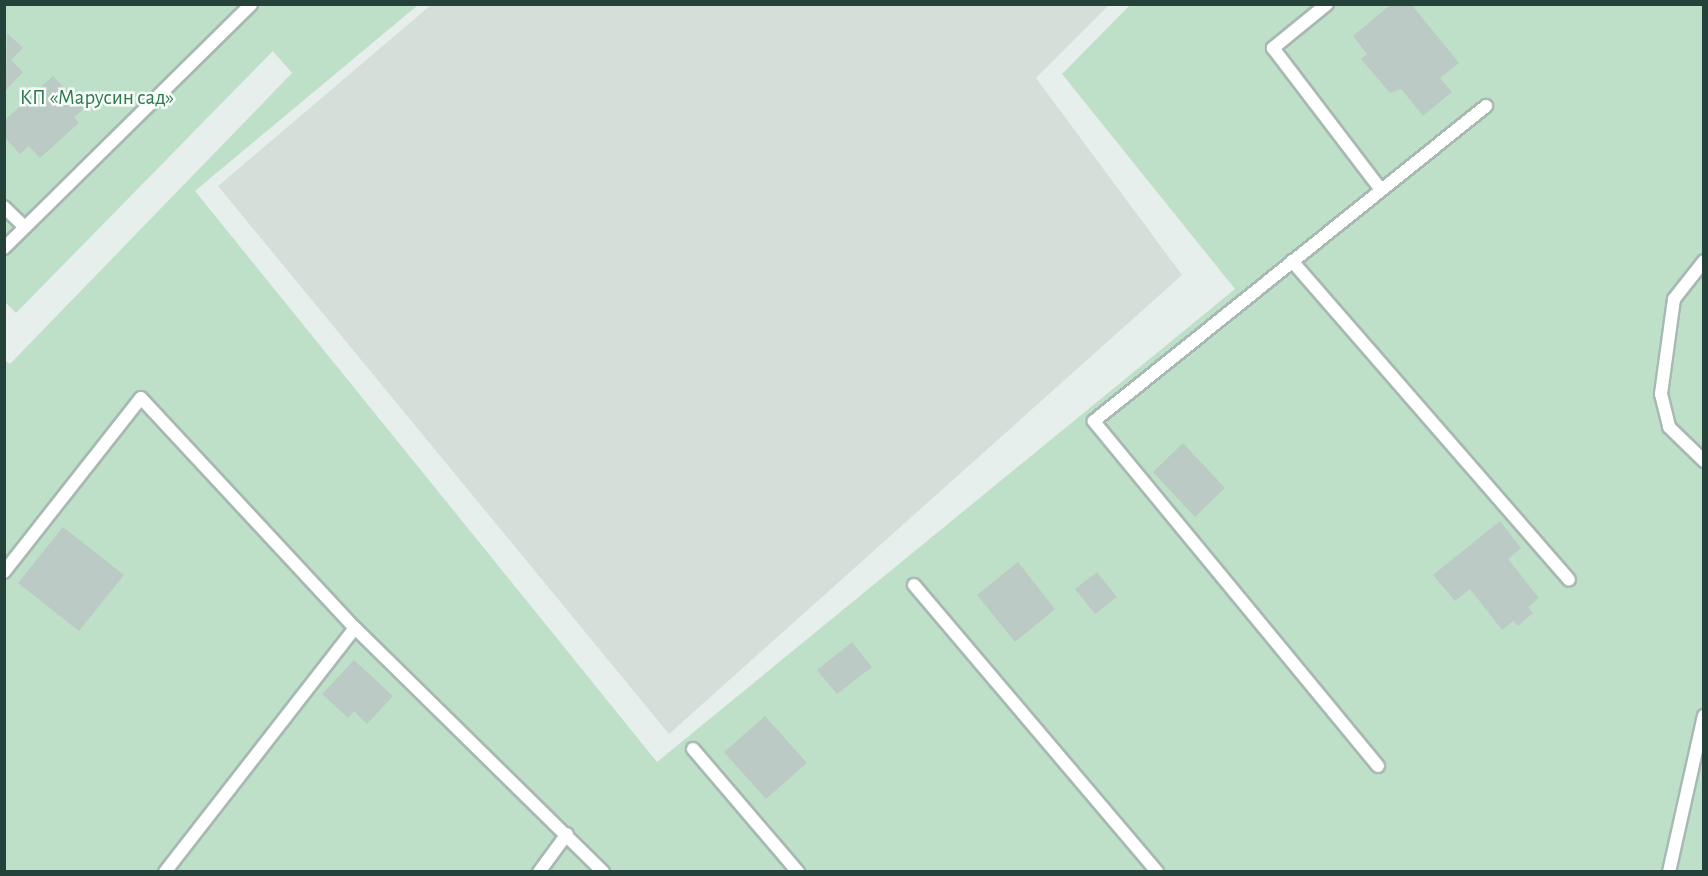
<!DOCTYPE html>
<meta charset="utf-8">
<style>
body{margin:0}
#map{position:relative;width:1708px;height:876px;overflow:hidden;background:#e6efeb;font-family:"Alegreya Sans",sans-serif}
div>[style]{position:absolute}
[style*='--x']{left:calc(var(--x)*1px);top:calc(var(--y)*1px);width:calc(var(--w)*1px);rotate:calc(var(--a)*1deg)}
.built>*{inset:0;background:#d4dfda}
.green>*{inset:0;background:#bfe0c8}
.building>*{inset:0;background:#bbcac4}
.roads{filter:drop-shadow(2px 0 #a8b8b2) drop-shadow(-2px 0 #a8b8b2) drop-shadow(0 2px #a8b8b2) drop-shadow(0 -2px #a8b8b2)}
.service>*{height:12px;margin:-6px;padding:0 6px;transform-origin:6px;border-radius:6px;background:#fff}
span{translate:-50% -50%;white-space:nowrap;text-align:center;line-height:1.15;-webkit-text-stroke:5px #f7fbf9;paint-order:stroke}
.park-label{font-size:21px;color:#2d7a4b}
.frame{position:absolute;inset:0;border:6px solid #24423a;pointer-events:none}
</style>
<div id="map">
<div class="built">
<div style="clip-path:polygon(432px 4px,1109px 5px,1036px 78px,1182px 275px,669px 734px,218px 186px)"></div>
</div>
<div class="green">
<div style="clip-path:polygon(5px 5px,418px 5px,195px 191px,657px 762px,1235px 289px,1062px 74px,1130px 5px,1703px 5px,1703px 871px,5px 871px,4px 360px,10px 364px,292px 73px,273px 51px,16px 313px,4px 301px)"></div>
</div>
<div class="building">
<div style="clip-path:polygon(1391px 4px,1411px 4px,1459px 63px,1440px 78px,1452px 92px,1423px 116px,1401px 89px,1390px 93px,1361px 59px,1367px 54px,1353px 36px)"></div>
<div style="clip-path:polygon(7px 33px,23px 48px,11px 60px,23px 72px,6px 90px)"></div>
<div style="clip-path:polygon(53px 76px,84px 109px,74px 117px,79px 123px,40px 158px,29px 146px,20px 154px,4px 137px,4px 121px)"></div>
<div style="clip-path:polygon(1183px 443px,1225px 488px,1195px 517px,1153px 472px)"></div>
<div style="clip-path:polygon(1500px 521px,1521px 548px,1508px 559px,1539px 598px,1528px 607px,1533px 613px,1518px 626px,1513px 621px,1502px 630px,1470px 589px,1455px 601px,1433px 575px)"></div>
<div style="clip-path:polygon(63px 527px,124px 575px,79px 631px,18px 583px)"></div>
<div style="clip-path:polygon(1018px 562px,1055px 609px,1015px 642px,977px 595px)"></div>
<div style="clip-path:polygon(1097px 572px,1117px 597px,1095px 614px,1075px 589px)"></div>
<div style="clip-path:polygon(852px 642px,872px 667px,837px 694px,817px 670px)"></div>
<div style="clip-path:polygon(354px 660px,393px 696px,367px 724px,354px 711px,348px 718px,322px 694px)"></div>
<div style="clip-path:polygon(765px 716px,807px 763px,766px 799px,724px 752px)"></div>
</div>
<div class="roads">
<div class="service">
<div style="--x:1327;--y:4;--w:70;--a:140.8"></div>
<div style="--x:1273;--y:48;--w:178;--a:52.7"></div>
<div style="--x:4;--y:207;--w:28;--a:44"></div>
<div style="--x:4;--y:248;--w:347;--a:-44.6"></div>
<div style="--x:1292;--y:261;--w:422;--a:49"></div>
<div style="--x:1704;--y:261;--w:48;--a:128.3"></div>
<div style="--x:1674;--y:299;--w:96;--a:97.8"></div>
<div style="--x:1661;--y:394;--w:34;--a:76"></div>
<div style="--x:1669;--y:427;--w:49;--a:44.2"></div>
<div style="--x:4;--y:572;--w:221;--a:-51.8"></div>
<div style="--x:141;--y:398;--w:314;--a:47.1"></div>
<div style="--x:355;--y:628;--w:348;--a:44.5"></div>
<div style="--x:914;--y:585;--w:376;--a:49.7"></div>
<div style="--x:693;--y:749;--w:162;--a:49.5"></div>
<div style="--x:1378;--y:766;--w:447;--a:-129.5"></div>
<div style="--x:1094;--y:421;--w:503;--a:-38.78"></div>
<div style="--x:165;--y:872;--w:309;--a:-52.1"></div>
<div style="--x:539;--y:872;--w:47;--a:-53.6"></div>
<div style="--x:1669;--y:872;--w:160;--a:-77.4"></div>
</div>
</div>
<div class="park-label">
<span style="left:97px;top:98px">КП «Марусин сад»</span>
</div>
<div class="frame"></div>
</div>
